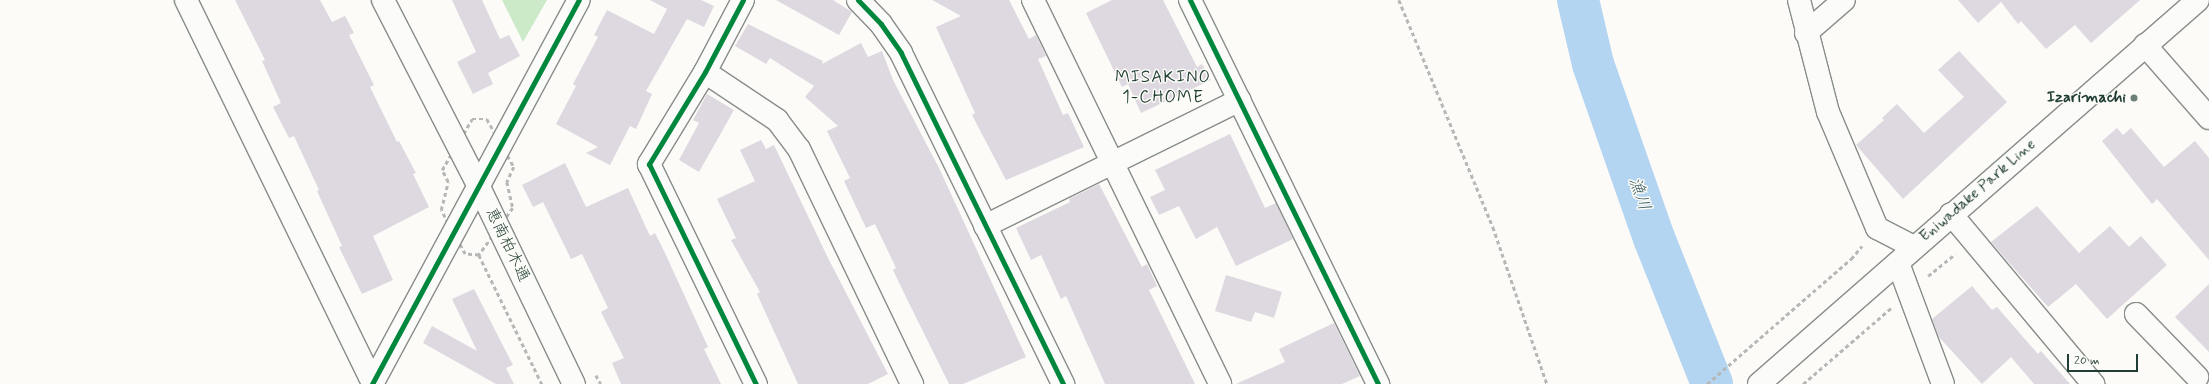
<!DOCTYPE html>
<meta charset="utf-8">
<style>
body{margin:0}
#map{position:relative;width:2209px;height:384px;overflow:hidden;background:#fcfbf8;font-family:Mynerve,"Klee One",sans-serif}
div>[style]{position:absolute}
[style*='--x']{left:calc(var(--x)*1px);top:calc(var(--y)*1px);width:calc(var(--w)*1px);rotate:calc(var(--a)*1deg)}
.green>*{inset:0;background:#cceac8}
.river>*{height:42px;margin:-21px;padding:0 21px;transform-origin:21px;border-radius:21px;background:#b3d5f2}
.building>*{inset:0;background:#ded8e0}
.path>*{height:2.5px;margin-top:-1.25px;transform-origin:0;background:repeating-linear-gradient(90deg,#b5b8b6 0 4px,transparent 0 7px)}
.roads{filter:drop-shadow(1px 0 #888d8a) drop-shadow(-1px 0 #888d8a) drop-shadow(0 1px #888d8a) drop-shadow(0 -1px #888d8a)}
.minor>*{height:22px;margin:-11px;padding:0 11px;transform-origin:11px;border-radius:11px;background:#fbfbf9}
.major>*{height:22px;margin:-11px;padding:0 11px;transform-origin:11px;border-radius:11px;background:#fbfbf9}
.cycleway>*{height:5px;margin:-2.5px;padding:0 2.5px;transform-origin:2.5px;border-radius:2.5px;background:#00873e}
.dots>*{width:11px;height:11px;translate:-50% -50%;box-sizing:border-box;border:2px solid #fdfcf7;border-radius:50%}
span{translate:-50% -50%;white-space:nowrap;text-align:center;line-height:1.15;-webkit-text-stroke:3px #fdfcf7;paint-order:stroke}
.poi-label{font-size:16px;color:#1f3d34;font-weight:700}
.right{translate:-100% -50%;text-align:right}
.street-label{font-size:16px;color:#1f3d34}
.neighbourhood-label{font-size:17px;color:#1f3d34;letter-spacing:1px}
.water-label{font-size:17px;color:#3c5f63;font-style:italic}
.scale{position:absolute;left:2067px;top:354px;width:71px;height:18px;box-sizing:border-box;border:2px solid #1f3d34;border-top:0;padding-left:5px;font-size:12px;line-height:14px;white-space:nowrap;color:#1f3d34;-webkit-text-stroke:3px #fdfcf7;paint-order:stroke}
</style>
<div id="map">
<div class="green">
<div style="clip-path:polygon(502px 0,547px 0,523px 42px)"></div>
</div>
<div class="river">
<div style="--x:1578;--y:0;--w:66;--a:76.8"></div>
<div style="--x:1593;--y:64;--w:184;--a:70.7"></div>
<div style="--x:1654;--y:238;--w:157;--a:68.3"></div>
</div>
<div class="building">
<div style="clip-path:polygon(235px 0,320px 0,332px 22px,345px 16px,354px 33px,349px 35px,374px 85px,370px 87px,397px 142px,399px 141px,416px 173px,413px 174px,429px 207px,373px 236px,393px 280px,362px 294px,339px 247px,342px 246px,317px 191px,319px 190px,294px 136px,289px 138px,273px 107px,281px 103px,262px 61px,265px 60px)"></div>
<div style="clip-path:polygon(452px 0,482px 0,500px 39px,509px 35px,520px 56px,488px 73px,493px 84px,473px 94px,457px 62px,476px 52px)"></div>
<div style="clip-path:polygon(650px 0,701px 0,714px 6px,704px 27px,687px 19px,646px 91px,652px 94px,636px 129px,630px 126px,610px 165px,586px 153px,598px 147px,556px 124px,576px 86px,573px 84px,598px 37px,594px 35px,607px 10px,654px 34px,667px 9px)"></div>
<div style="clip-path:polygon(776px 0,833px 0,852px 12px,839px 35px)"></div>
<div style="clip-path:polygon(932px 0,1009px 0,1029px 39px,1036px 35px,1046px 56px,1038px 59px,1063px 115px,1068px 113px,1084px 147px,1006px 180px,972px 115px,975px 113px,936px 27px,961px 16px)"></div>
<div style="clip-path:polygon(1112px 0,1163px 0,1197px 67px,1202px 64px,1211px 80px,1141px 113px,1128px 84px,1122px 87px,1086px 13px)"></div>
<div style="clip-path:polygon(1958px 0,2140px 0,2091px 43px,2075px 25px,2046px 49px,2021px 21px,2018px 24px,2001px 2px,1978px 23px)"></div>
<div style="clip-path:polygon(748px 24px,823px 61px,822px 64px,861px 43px,868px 57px,882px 51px,893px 80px,940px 170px,1026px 357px,963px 384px,949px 384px,904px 293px,893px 270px,896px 268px,875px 224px,866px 228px,844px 181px,850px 178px,827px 131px,838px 126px,805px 97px,814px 86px,770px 58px,766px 64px,735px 46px)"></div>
<div style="clip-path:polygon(1959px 51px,2007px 102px,1903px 199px,1856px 145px,1884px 120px,1882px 118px,1897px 104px,1924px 133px,1964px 97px,1938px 70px)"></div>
<div style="clip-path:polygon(707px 94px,734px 110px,699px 172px,679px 160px,699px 123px,693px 120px)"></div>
<div style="clip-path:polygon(2117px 128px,2123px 135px,2131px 128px,2164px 167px,2195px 141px,2209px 158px,2209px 260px,2157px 199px,2152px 204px,2102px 141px)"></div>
<div style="clip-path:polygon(1230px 134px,1265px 208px,1276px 203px,1293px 239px,1236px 266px,1217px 227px,1196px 239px,1179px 206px,1159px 215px,1150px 197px,1165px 190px,1155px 170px)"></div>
<div style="clip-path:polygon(761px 140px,766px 149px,774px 145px,828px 258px,888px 374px,868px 384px,798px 384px,757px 294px,760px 292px,731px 240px,736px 238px,717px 199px,755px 181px,740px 150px)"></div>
<div style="clip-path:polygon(565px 163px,586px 207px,628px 188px,650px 236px,655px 233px,665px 253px,708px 347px,704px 349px,721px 384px,621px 384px,612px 363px,624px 358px,601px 312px,608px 308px,582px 254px,571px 259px,543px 202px,533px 207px,522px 185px)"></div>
<div style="clip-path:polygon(1099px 184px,1142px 267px,1147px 264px,1157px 286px,1149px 290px,1195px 384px,1105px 384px,1066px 296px,1061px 299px,1041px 255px,1031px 260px,1016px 228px,1070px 202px,1069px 199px)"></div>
<div style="clip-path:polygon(2037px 206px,2079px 253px,2110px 226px,2129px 247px,2141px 236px,2167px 265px,2107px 319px,2076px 284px,2048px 307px,1991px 242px)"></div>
<div style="clip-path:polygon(1226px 275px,1282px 292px,1274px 318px,1255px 312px,1251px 322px,1215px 311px)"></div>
<div style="clip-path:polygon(2209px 284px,2209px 352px,2175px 317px)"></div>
<div style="clip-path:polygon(1972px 286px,1992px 310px,1997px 307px,2038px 354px,2041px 351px,2070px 384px,2034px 384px,2011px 357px,1982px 384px,1939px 337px,1932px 319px)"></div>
<div style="clip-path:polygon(474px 289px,513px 365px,506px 368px,514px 384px,496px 384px,423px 343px,432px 326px,477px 351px,452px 299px)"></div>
<div style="clip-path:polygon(1334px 323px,1360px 376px,1342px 384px,1236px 384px,1285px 362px,1279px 349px)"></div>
</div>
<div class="path">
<div style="--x:1399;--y:0;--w:246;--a:67.5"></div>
<div style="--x:1493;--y:227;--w:166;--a:71"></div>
<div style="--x:472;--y:119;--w:15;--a:0"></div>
<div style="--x:487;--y:119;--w:55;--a:60.6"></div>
<div style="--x:514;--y:167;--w:17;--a:115"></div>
<div style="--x:507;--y:182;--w:27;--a:77"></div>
<div style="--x:513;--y:208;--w:58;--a:125.9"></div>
<div style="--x:479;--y:255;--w:14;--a:-176"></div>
<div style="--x:465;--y:254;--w:50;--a:-118.6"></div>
<div style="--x:441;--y:210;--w:29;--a:-76"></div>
<div style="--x:448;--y:182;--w:13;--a:-117"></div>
<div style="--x:442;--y:170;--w:59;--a:-59.5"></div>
<div style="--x:479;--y:255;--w:144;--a:64"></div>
<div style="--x:1928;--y:276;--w:35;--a:-39"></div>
<div style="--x:596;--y:375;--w:10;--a:61"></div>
<div style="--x:1707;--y:384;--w:191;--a:-41"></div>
<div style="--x:1851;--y:259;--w:17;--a:-50"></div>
<div style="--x:1803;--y:384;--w:116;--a:-40.8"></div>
</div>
<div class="roads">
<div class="minor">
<div style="--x:186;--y:0;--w:426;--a:64"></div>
<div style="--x:383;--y:0;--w:210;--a:62.8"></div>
<div style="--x:479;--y:187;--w:219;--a:64.3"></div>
<div style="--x:743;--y:0;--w:81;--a:117.8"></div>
<div style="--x:705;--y:72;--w:108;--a:121.3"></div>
<div style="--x:649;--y:164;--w:245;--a:64.1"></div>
<div style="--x:858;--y:0;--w:33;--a:46"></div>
<div style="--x:881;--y:24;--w:35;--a:55"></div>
<div style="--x:901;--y:53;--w:369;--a:63.9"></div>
<div style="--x:1033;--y:0;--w:427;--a:64"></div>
<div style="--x:1190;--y:0;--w:428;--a:63.9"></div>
<div style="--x:1799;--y:0;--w:116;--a:75.5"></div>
<div style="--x:1828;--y:112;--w:126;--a:67.1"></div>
<div style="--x:1877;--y:228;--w:42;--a:27.2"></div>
<div style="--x:1806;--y:33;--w:50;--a:-41"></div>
<div style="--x:2145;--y:45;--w:97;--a:48.8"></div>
<div style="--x:705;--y:72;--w:87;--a:33.7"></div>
<div style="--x:777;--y:120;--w:36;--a:53"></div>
<div style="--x:799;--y:149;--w:261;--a:64.3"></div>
<div style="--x:1951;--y:214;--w:222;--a:50.1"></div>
<div style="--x:985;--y:226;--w:284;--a:-26.3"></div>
<div style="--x:1898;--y:263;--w:129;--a:69.6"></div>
<div style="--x:2136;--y:314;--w:88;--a:45.9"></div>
<div style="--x:372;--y:384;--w:436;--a:-61.7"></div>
</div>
<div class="major">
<div style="--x:1759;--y:384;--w:583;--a:-41.18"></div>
</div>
</div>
<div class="cycleway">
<div style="--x:743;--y:0;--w:81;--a:117.8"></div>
<div style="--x:705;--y:72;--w:108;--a:121.3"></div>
<div style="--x:649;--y:164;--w:245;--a:64.1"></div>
<div style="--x:858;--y:0;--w:33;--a:46"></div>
<div style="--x:881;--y:24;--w:35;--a:55"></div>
<div style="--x:901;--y:53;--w:369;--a:63.9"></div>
<div style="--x:1190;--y:0;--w:428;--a:63.9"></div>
<div style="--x:372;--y:384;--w:436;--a:-61.7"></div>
</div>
<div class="dots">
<div style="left:2134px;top:98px;background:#6c8079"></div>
</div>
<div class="poi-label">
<span class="right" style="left:2126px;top:98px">Izarimachi</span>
</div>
<div class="street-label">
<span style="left:1978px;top:191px;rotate:-41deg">Eniwadake Park Line</span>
<span style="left:507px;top:245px;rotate:64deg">恵南柏木通</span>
</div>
<div class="neighbourhood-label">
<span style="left:1163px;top:88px">MISAKINO<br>1-CHOME</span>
</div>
<div class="water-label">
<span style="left:1639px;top:194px;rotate:71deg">漁川</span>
</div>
<div class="scale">20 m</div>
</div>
